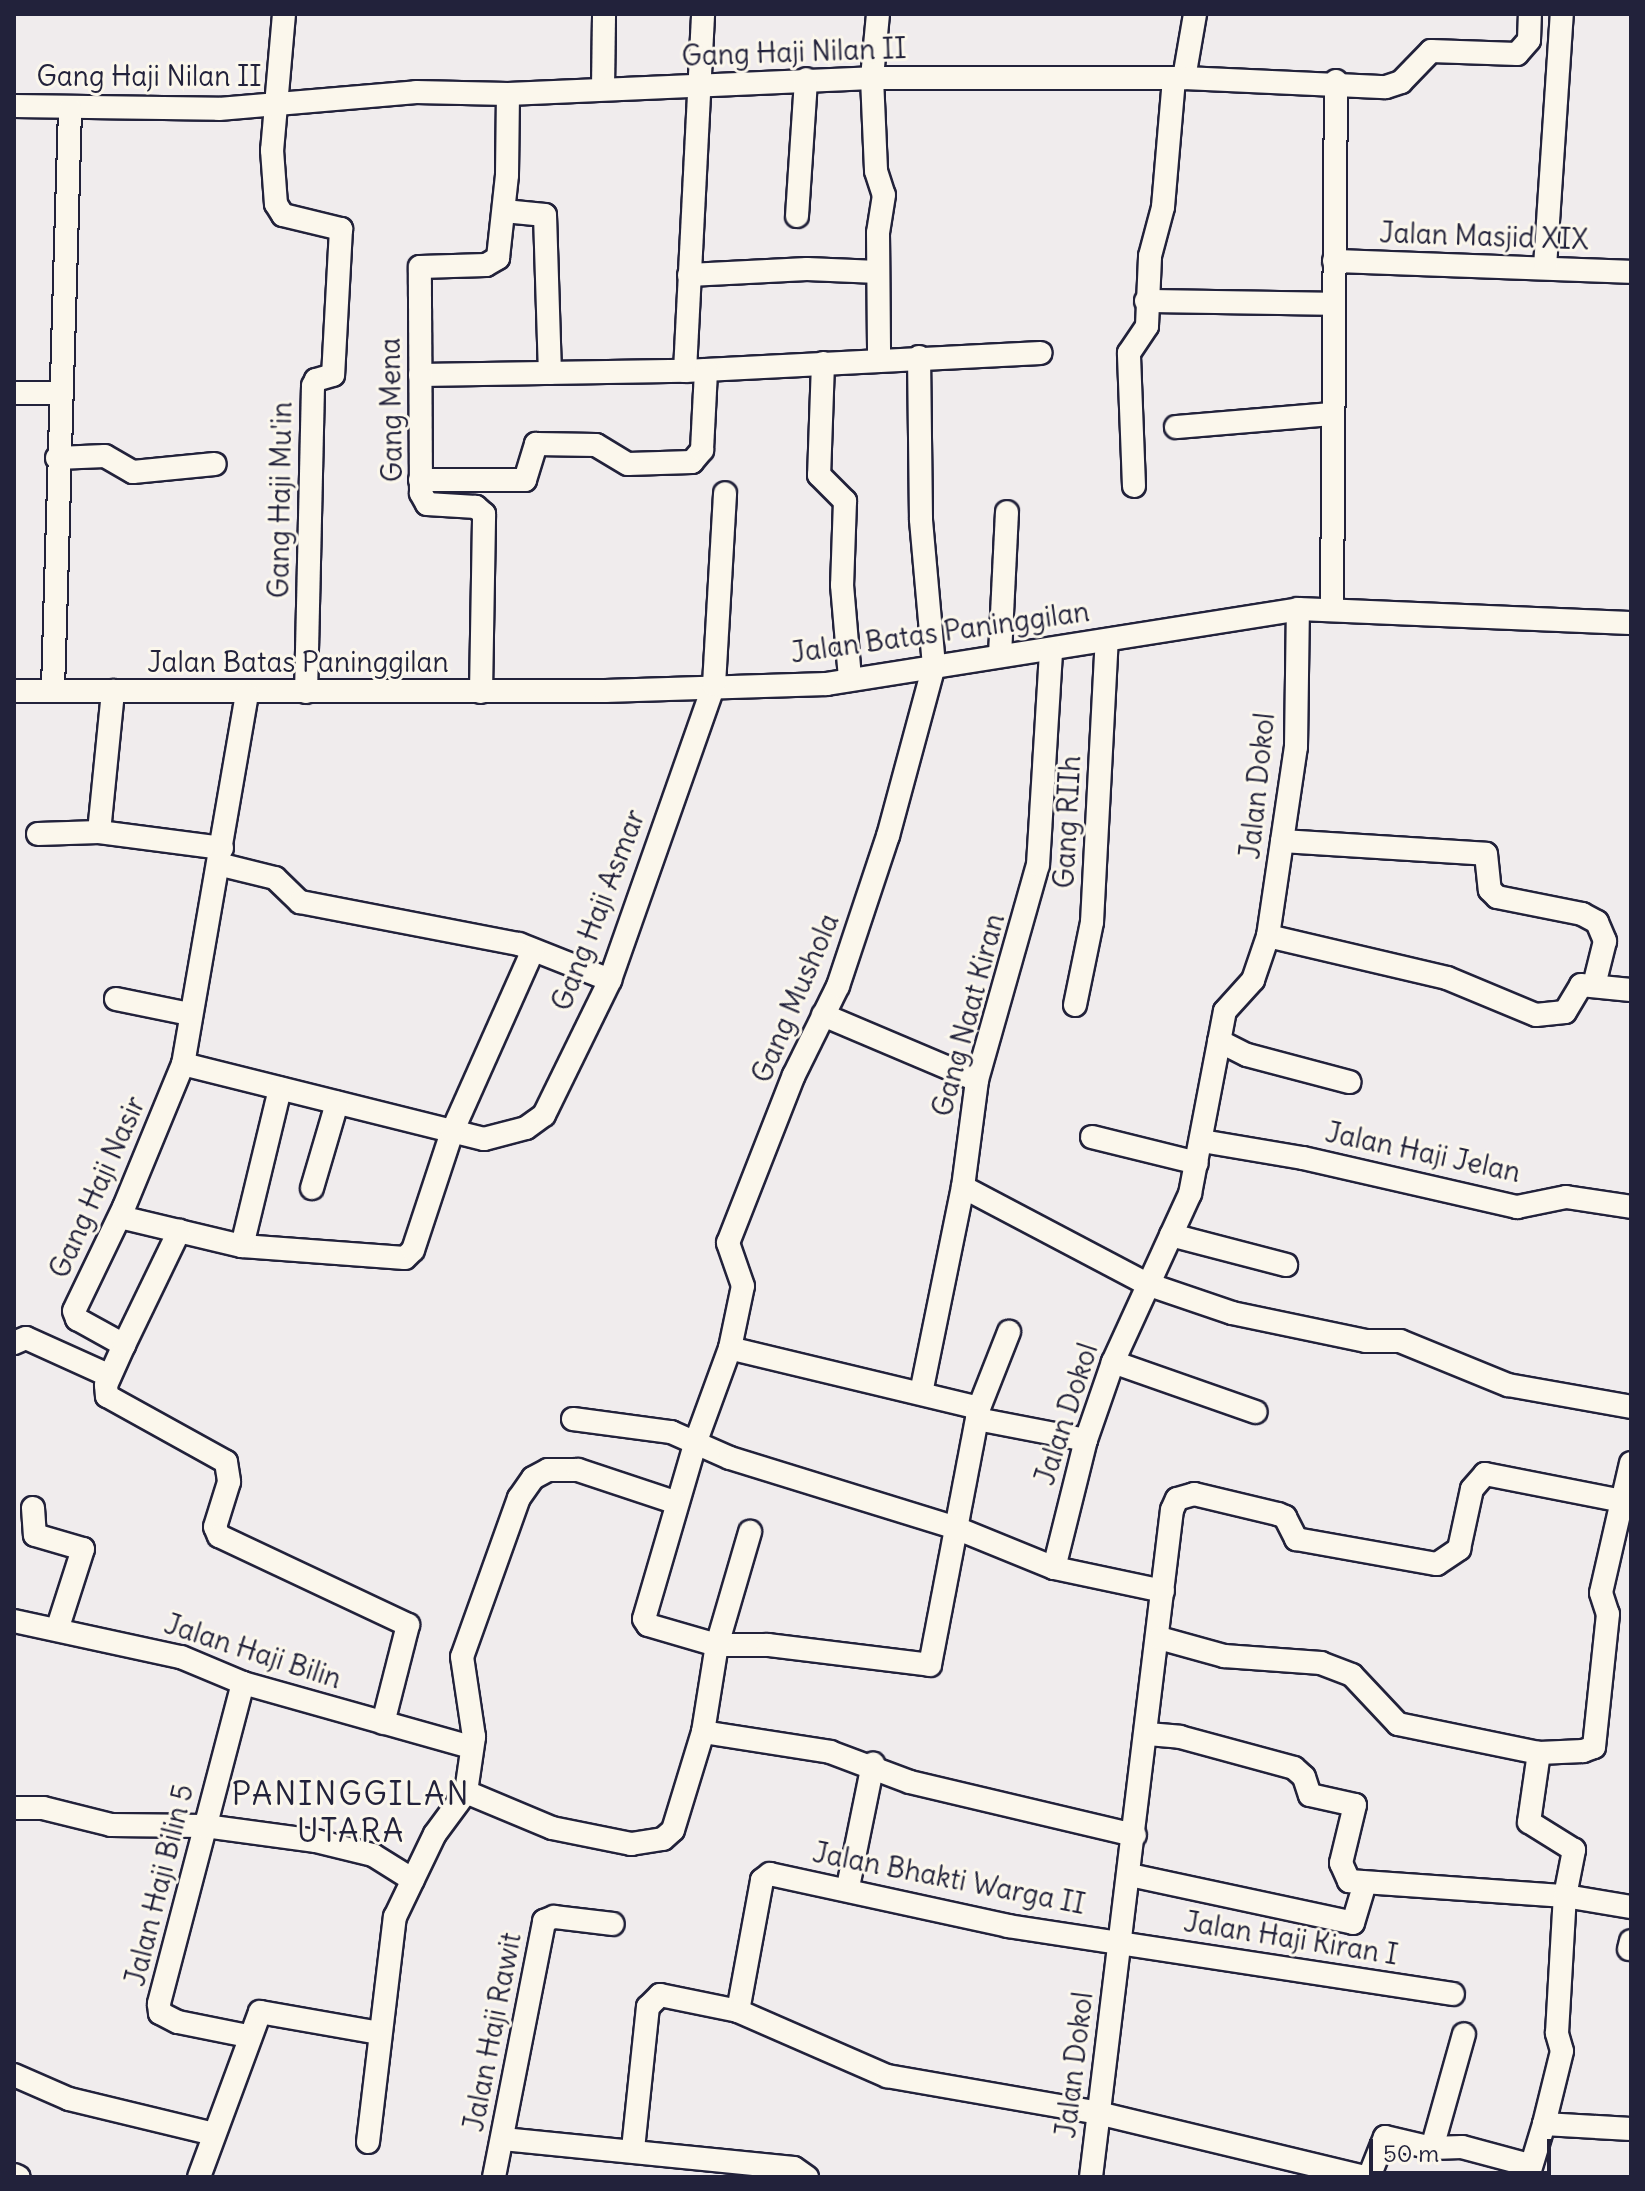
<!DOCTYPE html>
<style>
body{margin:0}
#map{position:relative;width:1645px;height:2191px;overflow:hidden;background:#f0eced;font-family:Delius,sans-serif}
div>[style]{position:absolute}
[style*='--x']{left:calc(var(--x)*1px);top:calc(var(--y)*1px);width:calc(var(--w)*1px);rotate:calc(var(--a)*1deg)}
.roads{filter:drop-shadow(2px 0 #22223b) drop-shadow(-2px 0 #22223b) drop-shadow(0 2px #22223b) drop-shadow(0 -2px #22223b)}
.minor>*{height:22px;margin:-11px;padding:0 11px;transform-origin:11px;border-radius:11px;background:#fbf7ec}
span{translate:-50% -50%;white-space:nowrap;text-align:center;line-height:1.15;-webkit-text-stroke:6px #fbf7ec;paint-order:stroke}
.street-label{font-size:28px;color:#22223b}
.quarter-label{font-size:32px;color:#22223b;letter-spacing:2px}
.frame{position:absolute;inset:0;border:16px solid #22223b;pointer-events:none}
.scale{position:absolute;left:1369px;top:2139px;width:182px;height:36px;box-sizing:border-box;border:4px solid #22223b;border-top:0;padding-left:10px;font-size:24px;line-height:28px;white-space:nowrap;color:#22223b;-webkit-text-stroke:6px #fbf7ec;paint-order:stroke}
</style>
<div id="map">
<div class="roads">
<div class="minor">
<div style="--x:284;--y:14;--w:137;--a:95"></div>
<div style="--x:272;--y:150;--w:54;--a:85.8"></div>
<div style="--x:276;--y:204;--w:13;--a:58"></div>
<div style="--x:283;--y:215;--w:60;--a:13.6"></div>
<div style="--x:341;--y:229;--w:146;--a:93.1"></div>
<div style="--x:333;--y:375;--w:18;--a:164"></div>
<div style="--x:316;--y:380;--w:7;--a:117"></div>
<div style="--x:313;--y:386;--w:306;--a:91.3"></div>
<div style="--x:878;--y:14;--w:64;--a:95.4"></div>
<div style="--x:872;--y:78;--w:93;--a:87.5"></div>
<div style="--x:876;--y:171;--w:25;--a:72"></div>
<div style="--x:884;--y:195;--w:38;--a:99"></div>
<div style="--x:878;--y:233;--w:126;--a:89.5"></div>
<div style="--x:1184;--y:78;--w:65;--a:-80.2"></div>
<div style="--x:603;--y:88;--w:74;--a:-89.2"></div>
<div style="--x:14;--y:106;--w:205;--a:0.8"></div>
<div style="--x:219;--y:109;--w:198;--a:-4.9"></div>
<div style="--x:416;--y:92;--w:92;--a:1.2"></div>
<div style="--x:508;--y:94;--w:364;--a:-2.5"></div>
<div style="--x:872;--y:78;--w:312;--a:0"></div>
<div style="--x:1184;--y:78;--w:202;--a:2.6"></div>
<div style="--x:1386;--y:87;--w:16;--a:-18"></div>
<div style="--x:1401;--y:82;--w:43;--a:-45.9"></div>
<div style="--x:1431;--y:51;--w:86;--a:2"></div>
<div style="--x:1517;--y:54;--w:18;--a:-49"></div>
<div style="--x:1529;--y:40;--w:26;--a:-88"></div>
<div style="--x:504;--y:211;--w:41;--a:5.6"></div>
<div style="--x:545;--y:215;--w:158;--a:88.2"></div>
<div style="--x:797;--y:216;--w:137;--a:-86.2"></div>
<div style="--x:1334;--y:261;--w:297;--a:2.1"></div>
<div style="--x:1545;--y:267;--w:254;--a:-86.2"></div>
<div style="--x:689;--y:275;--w:118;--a:-2.9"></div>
<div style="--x:807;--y:269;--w:71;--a:2.4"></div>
<div style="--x:1146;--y:301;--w:187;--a:0.9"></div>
<div style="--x:823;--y:363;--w:112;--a:92"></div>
<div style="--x:819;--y:475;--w:37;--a:45"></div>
<div style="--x:845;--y:501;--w:84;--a:92"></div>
<div style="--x:842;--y:585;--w:94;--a:85.1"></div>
<div style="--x:685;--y:371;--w:357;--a:-87.1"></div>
<div style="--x:420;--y:375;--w:265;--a:-0.9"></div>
<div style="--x:685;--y:371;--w:356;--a:-2.9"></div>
<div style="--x:14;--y:393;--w:45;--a:0"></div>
<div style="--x:1176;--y:427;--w:157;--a:-4.8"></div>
<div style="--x:57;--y:458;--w:48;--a:-2.4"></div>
<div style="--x:105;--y:456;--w:32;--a:30"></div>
<div style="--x:133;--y:472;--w:82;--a:-5.6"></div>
<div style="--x:420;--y:480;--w:105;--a:0"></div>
<div style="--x:525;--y:480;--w:38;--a:-73"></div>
<div style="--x:536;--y:444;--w:60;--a:1"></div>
<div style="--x:596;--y:445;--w:37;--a:31"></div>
<div style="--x:628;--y:464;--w:64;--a:-1.8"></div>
<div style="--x:692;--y:462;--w:16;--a:-50"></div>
<div style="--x:702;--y:450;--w:80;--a:-87.1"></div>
<div style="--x:1134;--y:486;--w:133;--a:-92.2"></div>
<div style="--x:1129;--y:353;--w:32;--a:-56"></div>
<div style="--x:1147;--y:326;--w:70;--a:-87.5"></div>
<div style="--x:1150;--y:256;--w:51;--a:-75.1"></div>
<div style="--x:1163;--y:207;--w:129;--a:-85.1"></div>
<div style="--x:1332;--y:608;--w:527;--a:-89.57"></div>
<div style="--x:1000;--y:655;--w:143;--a:-87.2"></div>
<div style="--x:53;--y:689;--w:580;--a:-88.32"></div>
<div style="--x:14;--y:691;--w:591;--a:0"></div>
<div style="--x:605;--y:691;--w:222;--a:-1.8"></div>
<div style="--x:827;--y:684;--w:477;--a:-9"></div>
<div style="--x:1298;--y:609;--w:333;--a:2.4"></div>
<div style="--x:481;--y:692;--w:178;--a:-89"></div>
<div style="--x:484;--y:514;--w:11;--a:-139"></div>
<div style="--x:476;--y:507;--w:49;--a:-176.5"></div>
<div style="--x:427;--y:504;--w:13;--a:-119"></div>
<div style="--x:421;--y:493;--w:226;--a:-90.3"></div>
<div style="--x:420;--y:267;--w:66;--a:-1.7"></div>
<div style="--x:486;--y:265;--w:14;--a:-30"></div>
<div style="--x:498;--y:258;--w:83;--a:-83.8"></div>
<div style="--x:507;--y:175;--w:81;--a:-89.3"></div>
<div style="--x:247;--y:694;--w:375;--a:99.8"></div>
<div style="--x:183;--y:1064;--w:155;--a:112.4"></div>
<div style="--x:124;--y:1207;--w:115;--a:115.7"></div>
<div style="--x:74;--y:1311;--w:9;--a:69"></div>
<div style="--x:77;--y:1319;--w:54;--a:29"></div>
<div style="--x:124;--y:1345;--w:44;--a:114.2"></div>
<div style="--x:106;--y:1385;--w:11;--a:85"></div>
<div style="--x:107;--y:1396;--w:136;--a:29"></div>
<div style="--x:226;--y:1462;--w:20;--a:81"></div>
<div style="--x:229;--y:1482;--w:47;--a:107.3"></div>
<div style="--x:215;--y:1527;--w:10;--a:66"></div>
<div style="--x:219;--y:1536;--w:209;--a:25.2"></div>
<div style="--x:408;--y:1625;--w:101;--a:104.3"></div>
<div style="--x:99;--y:832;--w:142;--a:-84.3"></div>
<div style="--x:38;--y:834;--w:61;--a:-1.9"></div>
<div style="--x:99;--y:832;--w:124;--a:7.4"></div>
<div style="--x:1282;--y:841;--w:204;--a:3.6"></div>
<div style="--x:1486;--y:854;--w:36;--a:84"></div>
<div style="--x:1490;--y:890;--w:10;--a:45"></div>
<div style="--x:1497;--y:897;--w:87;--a:11.3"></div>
<div style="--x:1582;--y:914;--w:17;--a:28"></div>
<div style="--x:1597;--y:922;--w:21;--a:67"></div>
<div style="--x:1605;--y:941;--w:45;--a:104"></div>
<div style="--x:218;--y:864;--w:59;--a:13.8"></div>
<div style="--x:275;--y:878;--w:35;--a:44"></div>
<div style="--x:300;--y:902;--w:223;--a:10.9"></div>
<div style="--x:519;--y:944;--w:98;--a:21.6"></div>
<div style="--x:1268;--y:936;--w:184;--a:13.2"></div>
<div style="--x:1447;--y:978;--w:96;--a:22.6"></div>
<div style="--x:1536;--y:1015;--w:29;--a:-6"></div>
<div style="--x:1565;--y:1012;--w:31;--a:-59"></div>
<div style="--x:1581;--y:985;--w:50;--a:5.7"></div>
<div style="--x:116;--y:999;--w:75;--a:11.6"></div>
<div style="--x:1075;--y:1005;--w:85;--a:-78.4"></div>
<div style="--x:1092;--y:922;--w:282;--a:-87"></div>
<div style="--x:823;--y:1015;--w:167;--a:22.9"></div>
<div style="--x:1219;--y:1041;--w:31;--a:27"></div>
<div style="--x:1247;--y:1055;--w:106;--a:14.8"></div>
<div style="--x:183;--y:1064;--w:310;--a:14"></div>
<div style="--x:484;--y:1139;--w:43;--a:-14.7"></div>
<div style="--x:526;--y:1128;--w:22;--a:-36"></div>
<div style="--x:544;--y:1115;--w:150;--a:-63.9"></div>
<div style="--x:610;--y:980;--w:313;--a:-70.6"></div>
<div style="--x:714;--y:685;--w:192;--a:-86.7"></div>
<div style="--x:1092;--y:1137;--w:108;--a:13.9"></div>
<div style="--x:1202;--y:1141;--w:102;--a:9.6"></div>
<div style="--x:1303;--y:1158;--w:220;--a:12.9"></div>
<div style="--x:1517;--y:1207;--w:50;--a:-11.5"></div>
<div style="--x:1566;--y:1197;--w:66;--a:8.7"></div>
<div style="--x:963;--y:1187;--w:208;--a:27.8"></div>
<div style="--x:1147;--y:1284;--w:90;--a:18.8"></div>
<div style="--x:1232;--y:1313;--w:137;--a:11.8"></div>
<div style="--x:1366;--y:1341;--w:34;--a:0"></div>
<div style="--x:1400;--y:1341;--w:117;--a:22.2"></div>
<div style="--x:1508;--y:1385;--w:125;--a:10.1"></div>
<div style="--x:312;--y:1188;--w:89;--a:-73.6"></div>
<div style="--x:120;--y:1217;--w:125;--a:13.4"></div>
<div style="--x:242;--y:1246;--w:163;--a:4.2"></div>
<div style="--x:405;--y:1258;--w:11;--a:-45"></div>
<div style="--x:413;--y:1250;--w:124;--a:-71.7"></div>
<div style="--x:452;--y:1132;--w:199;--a:-66"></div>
<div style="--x:1171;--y:1235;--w:119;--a:14.6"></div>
<div style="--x:242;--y:1246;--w:162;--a:-76.4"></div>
<div style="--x:14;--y:1343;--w:13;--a:-23"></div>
<div style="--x:26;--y:1338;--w:92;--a:24.3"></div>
<div style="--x:124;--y:1345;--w:127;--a:-64.2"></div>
<div style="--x:730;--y:1348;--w:63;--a:-78.2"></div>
<div style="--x:743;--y:1286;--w:46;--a:-109.2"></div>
<div style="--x:728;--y:1243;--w:180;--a:-68.6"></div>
<div style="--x:794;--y:1075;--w:99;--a:-63.7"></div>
<div style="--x:838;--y:986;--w:158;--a:-71.6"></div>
<div style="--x:888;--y:836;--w:176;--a:-74.9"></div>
<div style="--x:934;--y:666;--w:148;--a:-95.1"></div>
<div style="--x:921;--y:519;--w:162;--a:-90.7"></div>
<div style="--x:1113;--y:1362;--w:151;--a:19.3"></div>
<div style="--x:921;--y:1393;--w:210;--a:-78.5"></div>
<div style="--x:963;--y:1187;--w:108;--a:-82.5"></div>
<div style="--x:977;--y:1080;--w:223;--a:-74.2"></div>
<div style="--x:1038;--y:865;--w:215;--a:-86.5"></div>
<div style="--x:979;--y:1408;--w:256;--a:-166.5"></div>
<div style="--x:730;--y:1348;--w:99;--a:110.1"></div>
<div style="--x:696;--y:1441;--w:185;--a:106.3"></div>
<div style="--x:644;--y:1619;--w:7;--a:56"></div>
<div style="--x:648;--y:1625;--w:72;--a:16.2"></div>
<div style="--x:717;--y:1645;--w:51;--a:0"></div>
<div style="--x:768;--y:1645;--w:163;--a:7"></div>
<div style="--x:930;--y:1665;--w:262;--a:-79.2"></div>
<div style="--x:979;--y:1408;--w:82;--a:-68.5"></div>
<div style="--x:573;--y:1419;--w:99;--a:7.6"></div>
<div style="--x:671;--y:1432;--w:64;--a:23.8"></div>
<div style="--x:730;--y:1458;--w:237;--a:17.2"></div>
<div style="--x:956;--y:1528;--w:106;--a:22.2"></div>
<div style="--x:977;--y:1419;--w:111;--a:10.9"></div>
<div style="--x:1631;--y:1463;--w:39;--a:103"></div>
<div style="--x:1622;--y:1501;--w:9;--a:18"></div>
<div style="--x:33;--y:1508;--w:27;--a:86"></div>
<div style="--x:35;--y:1535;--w:50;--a:16.3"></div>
<div style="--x:83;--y:1549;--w:82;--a:107.8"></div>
<div style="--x:1163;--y:1591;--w:111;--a:-168.1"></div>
<div style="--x:1054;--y:1568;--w:132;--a:-76"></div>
<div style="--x:1086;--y:1440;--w:83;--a:-70.9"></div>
<div style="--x:1113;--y:1362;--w:185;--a:-65.4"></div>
<div style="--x:1190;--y:1194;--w:186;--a:-79.2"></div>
<div style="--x:1225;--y:1011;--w:42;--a:-47.9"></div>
<div style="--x:1253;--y:980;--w:46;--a:-71.2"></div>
<div style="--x:1268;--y:936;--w:191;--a:-81.6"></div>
<div style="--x:1296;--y:747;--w:138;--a:-89.2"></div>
<div style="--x:14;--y:1621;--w:171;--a:12.2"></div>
<div style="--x:181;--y:1657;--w:67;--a:22.8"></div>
<div style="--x:243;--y:1683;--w:237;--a:15.7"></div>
<div style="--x:243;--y:1683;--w:332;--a:104.7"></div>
<div style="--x:159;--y:2004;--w:9;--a:84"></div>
<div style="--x:160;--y:2013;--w:20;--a:27"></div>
<div style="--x:178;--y:2022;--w:71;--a:11.3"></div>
<div style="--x:703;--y:1732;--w:129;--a:8.9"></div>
<div style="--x:830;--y:1752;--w:85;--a:20.6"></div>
<div style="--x:910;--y:1782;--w:231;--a:13.3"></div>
<div style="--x:1148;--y:1734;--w:32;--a:5"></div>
<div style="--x:1180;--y:1737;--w:118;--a:15.2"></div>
<div style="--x:1294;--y:1768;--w:13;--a:42"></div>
<div style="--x:1304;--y:1777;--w:19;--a:72"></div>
<div style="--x:1310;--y:1795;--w:46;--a:12.5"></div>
<div style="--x:1355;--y:1805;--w:60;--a:103.6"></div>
<div style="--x:1341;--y:1863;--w:20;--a:66"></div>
<div style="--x:1349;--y:1881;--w:217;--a:4"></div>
<div style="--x:1565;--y:1896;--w:47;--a:-78.9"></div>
<div style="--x:1574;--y:1850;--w:53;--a:-148.1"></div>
<div style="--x:1529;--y:1822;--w:70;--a:-81.8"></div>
<div style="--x:466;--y:1792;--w:93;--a:22.7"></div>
<div style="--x:552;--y:1828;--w:81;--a:11.4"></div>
<div style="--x:631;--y:1844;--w:32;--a:-9"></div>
<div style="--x:663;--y:1839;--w:13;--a:-42"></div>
<div style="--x:673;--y:1830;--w:102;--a:-73"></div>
<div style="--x:703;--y:1732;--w:88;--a:-80.9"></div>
<div style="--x:717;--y:1645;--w:118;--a:-73.7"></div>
<div style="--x:14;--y:1808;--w:29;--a:0"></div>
<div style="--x:43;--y:1808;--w:70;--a:14"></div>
<div style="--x:111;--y:1825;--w:94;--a:0.6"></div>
<div style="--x:205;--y:1826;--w:112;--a:7.7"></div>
<div style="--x:316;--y:1841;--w:59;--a:13.8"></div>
<div style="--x:373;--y:1855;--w:47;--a:32"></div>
<div style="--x:1130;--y:1875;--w:228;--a:12.1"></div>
<div style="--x:1353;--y:1923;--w:42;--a:-73.3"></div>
<div style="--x:848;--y:1887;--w:126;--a:-78.5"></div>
<div style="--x:1629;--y:1949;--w:8;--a:-76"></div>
<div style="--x:738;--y:2011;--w:133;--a:-79.6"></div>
<div style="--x:762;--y:1880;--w:10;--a:-37"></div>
<div style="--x:770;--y:1874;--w:244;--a:12.3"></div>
<div style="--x:1008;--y:1926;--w:450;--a:8.7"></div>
<div style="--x:14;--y:2075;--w:60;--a:23.6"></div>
<div style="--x:69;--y:2099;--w:149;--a:13.6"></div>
<div style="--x:1544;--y:2124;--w:75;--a:-76.1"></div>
<div style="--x:1562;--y:2051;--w:19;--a:-106"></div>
<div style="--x:1557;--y:2033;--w:137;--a:-86.7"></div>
<div style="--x:1565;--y:1896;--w:67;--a:9.5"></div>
<div style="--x:503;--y:2139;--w:292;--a:5.7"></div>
<div style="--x:794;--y:2168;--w:16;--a:35"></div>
<div style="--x:368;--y:2142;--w:227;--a:-83.2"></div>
<div style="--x:395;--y:1917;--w:92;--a:-64.3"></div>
<div style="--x:435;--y:1834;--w:52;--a:-53.6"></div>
<div style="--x:466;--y:1792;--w:56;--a:-81.7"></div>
<div style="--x:474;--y:1737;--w:81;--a:-98.5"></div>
<div style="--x:462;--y:1657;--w:169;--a:-70.3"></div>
<div style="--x:519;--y:1498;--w:24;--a:-55"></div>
<div style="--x:533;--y:1478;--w:17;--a:-28"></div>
<div style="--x:548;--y:1470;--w:30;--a:0"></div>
<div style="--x:578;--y:1470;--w:104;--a:18.4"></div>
<div style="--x:1432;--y:2148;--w:118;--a:-74.3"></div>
<div style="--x:633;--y:2149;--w:143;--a:-84"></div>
<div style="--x:648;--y:2007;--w:17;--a:-45"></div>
<div style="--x:660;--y:1995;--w:80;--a:11.6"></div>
<div style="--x:738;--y:2011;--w:163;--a:23.6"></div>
<div style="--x:887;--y:2076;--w:214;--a:9.9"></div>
<div style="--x:1098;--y:2113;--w:275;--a:13.5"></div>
<div style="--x:14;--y:2175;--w:5;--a:22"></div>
<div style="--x:199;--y:2177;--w:176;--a:-69.7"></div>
<div style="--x:260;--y:2012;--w:121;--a:10"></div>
<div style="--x:494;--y:2177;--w:261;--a:-78.9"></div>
<div style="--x:544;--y:1921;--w:11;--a:-22"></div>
<div style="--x:554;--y:1917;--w:59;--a:6.8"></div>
<div style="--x:1091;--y:2177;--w:672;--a:-83.08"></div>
<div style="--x:1172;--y:1510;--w:12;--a:-66"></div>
<div style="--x:1177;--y:1499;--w:18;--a:-16"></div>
<div style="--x:1194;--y:1494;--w:86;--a:13.4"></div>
<div style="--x:1278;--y:1514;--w:8;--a:23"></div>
<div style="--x:1285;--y:1517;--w:25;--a:63"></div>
<div style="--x:1296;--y:1539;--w:143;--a:10.1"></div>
<div style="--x:1437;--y:1564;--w:27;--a:-34"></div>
<div style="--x:1459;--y:1549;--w:61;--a:-77.8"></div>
<div style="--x:1472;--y:1489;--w:20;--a:-49"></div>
<div style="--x:1485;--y:1474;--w:140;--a:11.1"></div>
<div style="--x:1622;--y:1501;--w:94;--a:102.9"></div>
<div style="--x:1601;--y:1593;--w:22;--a:72"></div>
<div style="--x:1608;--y:1614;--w:134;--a:96"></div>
<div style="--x:1594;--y:1747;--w:12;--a:160"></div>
<div style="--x:1583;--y:1751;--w:44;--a:177.4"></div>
<div style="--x:1539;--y:1753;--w:144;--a:-168.4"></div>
<div style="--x:1398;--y:1724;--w:67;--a:-133.2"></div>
<div style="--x:1352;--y:1675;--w:33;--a:-159"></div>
<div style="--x:1321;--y:1663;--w:97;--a:-175.9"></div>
<div style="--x:1224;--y:1656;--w:67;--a:-164.5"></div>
<div style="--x:1369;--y:2177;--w:43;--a:-68.2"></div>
<div style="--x:1385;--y:2137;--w:48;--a:13.2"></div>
<div style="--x:1432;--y:2148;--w:30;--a:-2"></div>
<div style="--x:1462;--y:2147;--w:69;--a:15"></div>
<div style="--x:1528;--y:2177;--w:55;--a:-73.2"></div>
<div style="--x:1544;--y:2124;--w:87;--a:3.3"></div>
</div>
</div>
<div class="street-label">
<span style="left:794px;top:52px;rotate:-2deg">Gang Haji Nilan II</span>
<span style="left:149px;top:76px">Gang Haji Nilan II</span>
<span style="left:1484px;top:236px;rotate:2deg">Jalan Masjid XIX</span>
<span style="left:391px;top:410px;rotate:-91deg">Gang Mena</span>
<span style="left:280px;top:500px;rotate:-89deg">Gang Haji Mu'in</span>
<span style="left:940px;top:632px;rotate:-8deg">Jalan Batas Paninggilan</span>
<span style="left:298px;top:662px">Jalan Batas Paninggilan</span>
<span style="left:1257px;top:786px;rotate:-84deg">Jalan Dokol</span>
<span style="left:1067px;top:822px;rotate:-87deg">Gang RIIh</span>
<span style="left:598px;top:910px;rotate:-69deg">Gang Haji Asmar</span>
<span style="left:795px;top:998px;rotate:-67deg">Gang Mushola</span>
<span style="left:968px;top:1015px;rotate:-75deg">Gang Naat Kiran</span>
<span style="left:1423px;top:1152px;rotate:12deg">Jalan Haji Jelan</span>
<span style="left:97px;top:1187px;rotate:-66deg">Gang Haji Nasir</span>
<span style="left:1066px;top:1414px;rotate:-72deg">Jalan Dokol</span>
<span style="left:253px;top:1651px;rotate:18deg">Jalan Haji Bilin</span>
<span style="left:949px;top:1878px;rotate:11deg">Jalan Bhakti Warga II</span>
<span style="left:159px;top:1885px;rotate:-76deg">Jalan Haji Bilin 5</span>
<span style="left:1291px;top:1938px;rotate:9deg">Jalan Haji Kiran I</span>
<span style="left:492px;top:2032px;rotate:-79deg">Jalan Haji Rawit</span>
<span style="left:1074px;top:2065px;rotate:-83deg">Jalan Dokol</span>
</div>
<div class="quarter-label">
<span style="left:351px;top:1813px">PANINGGILAN<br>UTARA</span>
</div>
<div class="frame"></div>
<div class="scale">50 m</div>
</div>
